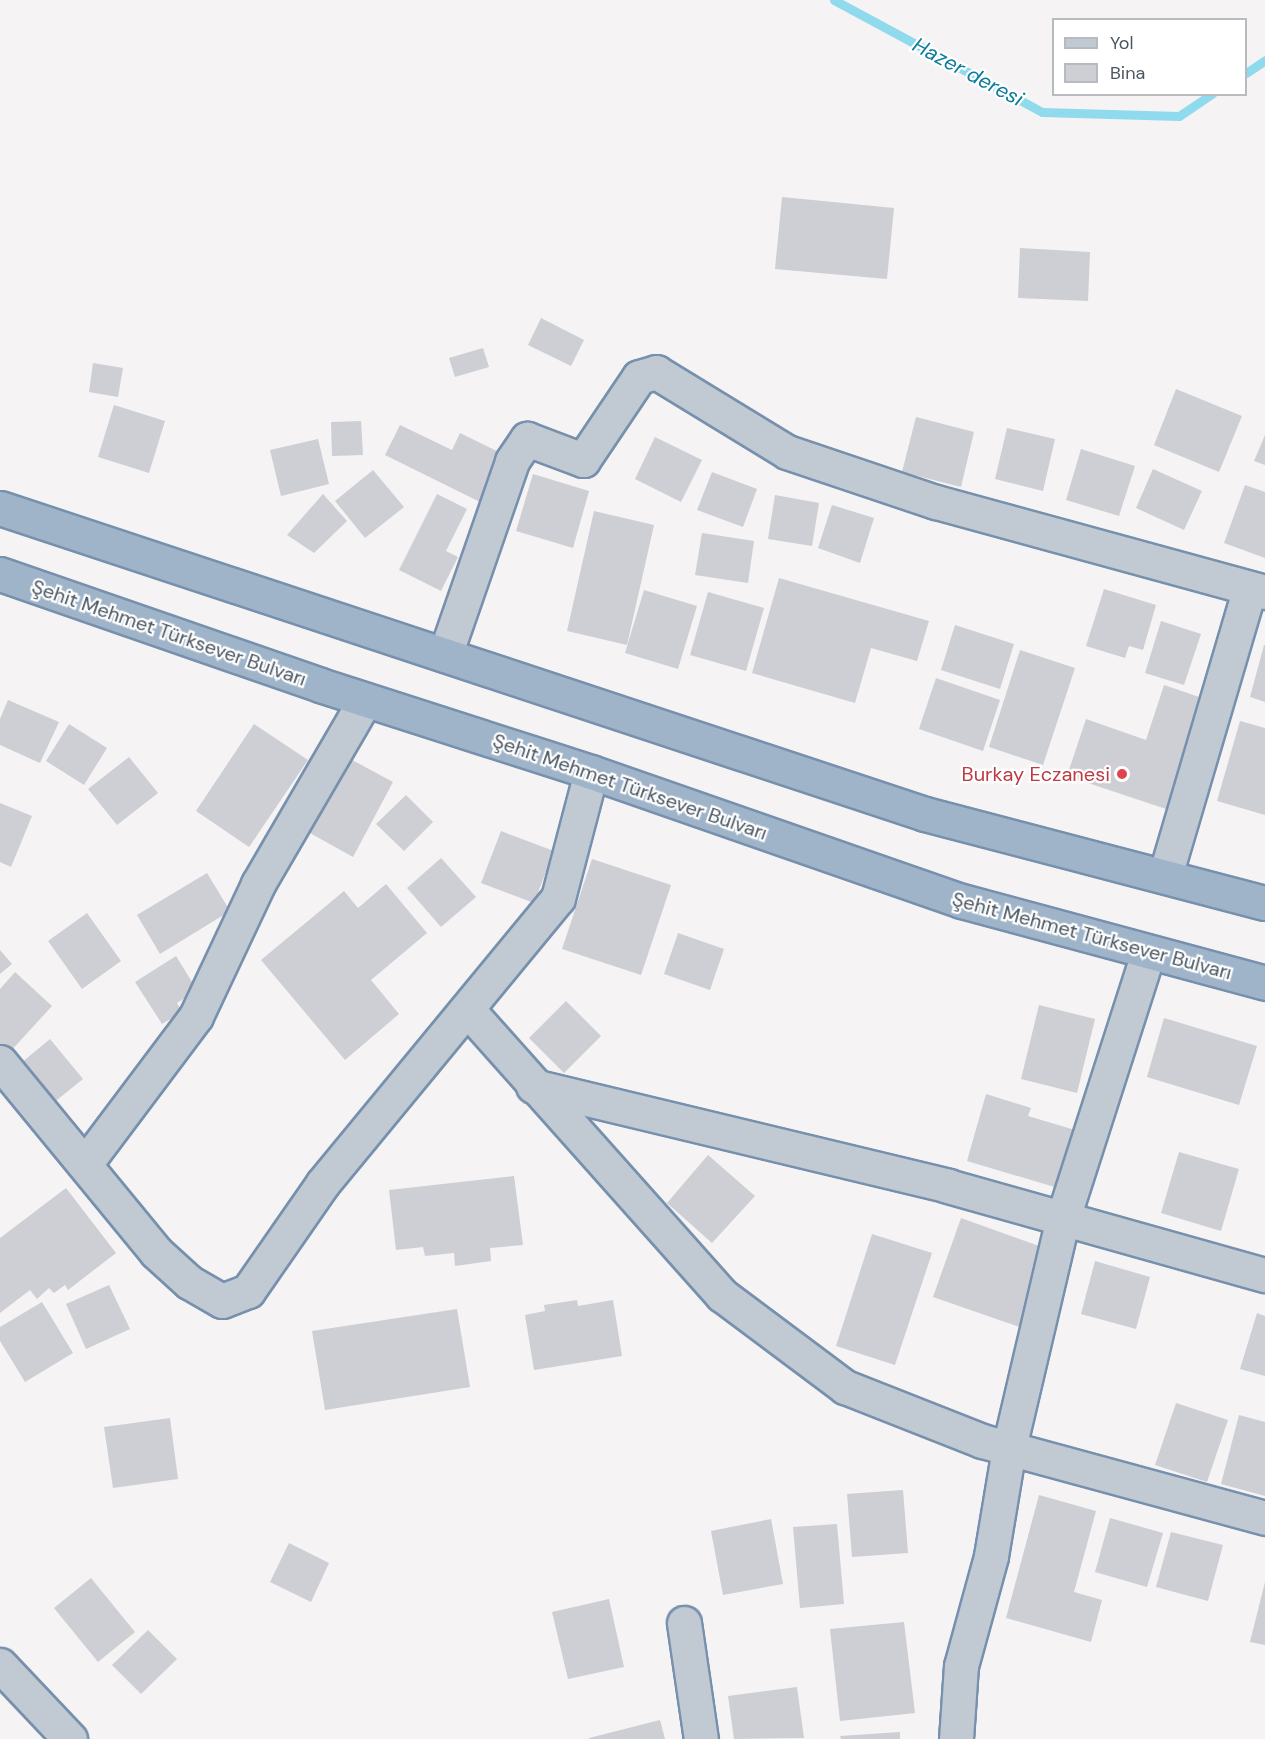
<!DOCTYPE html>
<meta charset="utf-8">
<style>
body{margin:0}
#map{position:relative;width:1265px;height:1739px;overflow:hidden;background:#f5f3f3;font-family:"DM Sans",sans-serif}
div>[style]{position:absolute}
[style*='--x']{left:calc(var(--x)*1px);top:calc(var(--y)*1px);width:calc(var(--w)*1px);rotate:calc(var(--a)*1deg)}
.stream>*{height:9px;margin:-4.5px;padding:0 4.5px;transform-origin:4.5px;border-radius:4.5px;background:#90daee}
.building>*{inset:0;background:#cdcfd5}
.roads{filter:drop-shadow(2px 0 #7690ad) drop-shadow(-2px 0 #7690ad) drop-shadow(0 2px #7690ad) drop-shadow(0 -2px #7690ad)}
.minor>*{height:33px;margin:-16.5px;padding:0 16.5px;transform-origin:16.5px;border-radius:16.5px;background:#c1cad2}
.tertiary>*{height:33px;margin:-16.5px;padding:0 16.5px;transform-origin:16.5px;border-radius:16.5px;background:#c1cad2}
.trunk>*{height:33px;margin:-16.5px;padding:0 16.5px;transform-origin:16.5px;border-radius:16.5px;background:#9fb4c9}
.dots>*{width:16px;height:16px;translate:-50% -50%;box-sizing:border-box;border:3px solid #fff;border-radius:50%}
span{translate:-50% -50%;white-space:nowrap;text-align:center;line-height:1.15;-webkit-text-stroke:4.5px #fff;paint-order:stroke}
.street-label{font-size:20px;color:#4a5661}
.health-label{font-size:20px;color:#be3a42}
.right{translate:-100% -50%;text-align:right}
.water-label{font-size:21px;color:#0c7c9b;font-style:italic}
.legend{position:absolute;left:1052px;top:18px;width:195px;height:78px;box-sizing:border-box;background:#fff;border:2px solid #b7bbc0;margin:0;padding:8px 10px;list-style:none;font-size:18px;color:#4a5661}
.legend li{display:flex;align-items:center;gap:12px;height:30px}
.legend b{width:30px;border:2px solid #b7bbc0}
</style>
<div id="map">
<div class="stream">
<div style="--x:834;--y:0;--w:236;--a:28.3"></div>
<div style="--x:1042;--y:112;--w:137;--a:1.7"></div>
<div style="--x:1179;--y:116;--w:40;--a:-34"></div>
<div style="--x:1246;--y:73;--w:23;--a:-34"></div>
</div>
<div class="building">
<div style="clip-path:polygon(782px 197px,894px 208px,887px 279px,775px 269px)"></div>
<div style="clip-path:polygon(1020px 248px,1090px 252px,1088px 301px,1018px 298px)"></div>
<div style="clip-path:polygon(541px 318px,584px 340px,571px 366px,528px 345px)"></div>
<div style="clip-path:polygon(483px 348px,489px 367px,455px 377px,449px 358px)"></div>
<div style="clip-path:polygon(93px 363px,123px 368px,118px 397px,89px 392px)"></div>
<div style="clip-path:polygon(1176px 389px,1242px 416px,1219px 472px,1154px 445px)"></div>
<div style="clip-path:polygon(114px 405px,165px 421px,149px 473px,98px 457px)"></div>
<div style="clip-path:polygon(916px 417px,974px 432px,961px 487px,902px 472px)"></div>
<div style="clip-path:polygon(361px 421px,363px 455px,332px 456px,331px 422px)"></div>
<div style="clip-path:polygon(400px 425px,452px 450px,460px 433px,505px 455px,482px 503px,385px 455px)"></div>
<div style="clip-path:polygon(1007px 428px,1055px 439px,1043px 491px,995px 479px)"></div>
<div style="clip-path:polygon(1265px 435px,1265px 465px,1254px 461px)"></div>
<div style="clip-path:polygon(655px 437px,702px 460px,681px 502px,635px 479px)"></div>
<div style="clip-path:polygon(318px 439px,329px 484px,281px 496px,270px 450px)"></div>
<div style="clip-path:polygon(1081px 449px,1135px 466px,1119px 516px,1066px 500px)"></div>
<div style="clip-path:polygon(1153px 469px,1202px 491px,1184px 530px,1136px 508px)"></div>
<div style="clip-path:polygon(373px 470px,404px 507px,365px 538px,335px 501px)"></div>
<div style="clip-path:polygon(712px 472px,757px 489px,743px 527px,697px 510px)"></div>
<div style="clip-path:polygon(533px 474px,589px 491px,573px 548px,516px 531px)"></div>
<div style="clip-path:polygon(1245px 485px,1265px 492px,1265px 558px,1224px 543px)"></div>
<div style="clip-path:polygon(323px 494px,347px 521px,314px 553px,287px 535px)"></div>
<div style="clip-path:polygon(437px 494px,467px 509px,446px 551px,458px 557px,441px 591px,399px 570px)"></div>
<div style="clip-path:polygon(775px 495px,819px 503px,812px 546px,768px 539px)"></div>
<div style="clip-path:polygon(832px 505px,874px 518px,860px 563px,818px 548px)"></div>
<div style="clip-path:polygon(594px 511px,654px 525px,627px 645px,567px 631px)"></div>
<div style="clip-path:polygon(702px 533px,754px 541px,748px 583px,695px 575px)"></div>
<div style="clip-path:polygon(779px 578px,929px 621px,917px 661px,871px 648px,855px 703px,752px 673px)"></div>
<div style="clip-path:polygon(1104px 589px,1156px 605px,1143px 650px,1129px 646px,1125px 658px,1086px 646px)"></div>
<div style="clip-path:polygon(644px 590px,697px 606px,678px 669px,625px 653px)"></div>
<div style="clip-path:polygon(708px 592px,764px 608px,746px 671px,690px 655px)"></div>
<div style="clip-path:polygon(1161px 621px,1201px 634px,1184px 685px,1145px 673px)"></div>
<div style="clip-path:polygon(955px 625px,1014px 644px,1000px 689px,941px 670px)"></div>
<div style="clip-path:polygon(1264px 645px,1265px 645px,1265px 702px,1250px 697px)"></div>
<div style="clip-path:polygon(1020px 650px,1075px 668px,1043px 765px,989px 747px)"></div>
<div style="clip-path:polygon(936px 678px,1000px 700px,983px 751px,919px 729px)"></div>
<div style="clip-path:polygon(1164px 685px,1208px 700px,1172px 811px,1067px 776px,1086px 719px,1146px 740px)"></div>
<div style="clip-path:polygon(8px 700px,59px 722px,40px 763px,0 745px,0 719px)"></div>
<div style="clip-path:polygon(1240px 721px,1265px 728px,1265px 815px,1217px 801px)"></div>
<div style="clip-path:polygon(69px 724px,107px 748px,84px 785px,46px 761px)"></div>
<div style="clip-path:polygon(254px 724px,308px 760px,249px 847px,196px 811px)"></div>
<div style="clip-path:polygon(341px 754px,393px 782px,353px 857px,301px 828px)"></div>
<div style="clip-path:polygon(129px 757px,158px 793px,117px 825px,88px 789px)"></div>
<div style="clip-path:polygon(406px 795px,433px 822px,404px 851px,376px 824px)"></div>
<div style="clip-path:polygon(0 803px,32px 816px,11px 867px,0 862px)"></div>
<div style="clip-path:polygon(501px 831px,554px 851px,534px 903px,481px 883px)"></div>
<div style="clip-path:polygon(441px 858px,476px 897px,441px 927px,407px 888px)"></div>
<div style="clip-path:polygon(592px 859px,671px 885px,641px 975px,562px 949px)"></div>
<div style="clip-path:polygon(207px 873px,230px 911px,160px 954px,137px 915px)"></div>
<div style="clip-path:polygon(386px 884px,427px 933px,371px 980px,399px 1014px,345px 1060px,261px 960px,344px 891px,358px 908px)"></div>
<div style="clip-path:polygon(87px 913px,121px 961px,82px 989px,48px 941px)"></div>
<div style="clip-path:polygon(678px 933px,724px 949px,710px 990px,664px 974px)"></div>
<div style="clip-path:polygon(0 950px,12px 964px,0 974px)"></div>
<div style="clip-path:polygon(176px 956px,197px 990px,177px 1003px,182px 1012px,162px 1024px,135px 982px)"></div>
<div style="clip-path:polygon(15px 972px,52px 1006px,9px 1053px,0 1045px,0 989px)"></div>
<div style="clip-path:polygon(566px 1001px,601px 1036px,564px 1073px,529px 1038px)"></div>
<div style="clip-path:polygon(1039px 1005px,1095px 1019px,1077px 1093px,1021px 1079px)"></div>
<div style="clip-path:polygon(1164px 1018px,1257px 1046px,1239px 1105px,1147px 1077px)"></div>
<div style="clip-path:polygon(50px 1039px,83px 1079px,47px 1108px,15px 1068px)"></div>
<div style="clip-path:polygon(986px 1094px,1031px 1108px,1028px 1116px,1075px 1130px,1058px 1188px,967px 1161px)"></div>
<div style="clip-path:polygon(1179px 1152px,1239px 1169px,1221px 1231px,1161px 1213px)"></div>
<div style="clip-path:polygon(708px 1155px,755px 1196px,712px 1243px,667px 1203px)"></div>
<div style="clip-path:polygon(514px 1176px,523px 1245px,490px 1248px,491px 1261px,455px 1266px,454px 1253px,425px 1256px,423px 1247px,396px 1250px,389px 1190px)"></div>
<div style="clip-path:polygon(66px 1188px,116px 1253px,68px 1290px,65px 1285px,54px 1293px,49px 1288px,37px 1299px,30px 1290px,0 1313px,0 1238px)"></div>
<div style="clip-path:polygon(961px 1218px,1056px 1252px,1028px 1330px,933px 1297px)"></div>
<div style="clip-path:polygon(872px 1234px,932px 1253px,895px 1365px,836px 1346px)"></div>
<div style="clip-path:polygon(1095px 1261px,1150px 1277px,1136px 1329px,1081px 1314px)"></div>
<div style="clip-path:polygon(109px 1285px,130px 1329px,86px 1349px,66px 1304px)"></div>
<div style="clip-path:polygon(577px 1300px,578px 1306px,613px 1300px,622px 1356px,534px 1370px,525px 1315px,545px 1311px,544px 1305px)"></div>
<div style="clip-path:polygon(42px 1302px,73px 1353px,25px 1382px,0 1341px,0 1327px)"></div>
<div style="clip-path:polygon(457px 1309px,470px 1387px,325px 1410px,312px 1331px)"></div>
<div style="clip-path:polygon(1257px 1313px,1265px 1316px,1265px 1376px,1240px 1369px)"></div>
<div style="clip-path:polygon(1176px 1403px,1228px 1420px,1207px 1482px,1155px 1465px)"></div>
<div style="clip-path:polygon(1239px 1415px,1265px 1422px,1265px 1496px,1221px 1484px)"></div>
<div style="clip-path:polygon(170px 1418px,178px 1479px,113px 1488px,104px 1427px)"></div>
<div style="clip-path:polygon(903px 1490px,908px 1553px,852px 1557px,847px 1494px)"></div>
<div style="clip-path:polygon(1039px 1495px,1096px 1511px,1074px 1592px,1102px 1600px,1091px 1642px,1006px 1618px)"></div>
<div style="clip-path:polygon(1110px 1518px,1163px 1533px,1147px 1587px,1095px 1572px)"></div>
<div style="clip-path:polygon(771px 1519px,783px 1584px,723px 1595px,711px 1531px)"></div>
<div style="clip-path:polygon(837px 1524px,844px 1604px,800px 1608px,793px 1527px)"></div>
<div style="clip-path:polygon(1171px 1532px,1223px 1545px,1208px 1601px,1156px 1587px)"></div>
<div style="clip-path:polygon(289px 1543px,329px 1563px,311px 1602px,270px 1582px)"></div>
<div style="clip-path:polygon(91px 1578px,135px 1632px,98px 1662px,54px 1608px)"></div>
<div style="clip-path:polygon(1265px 1582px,1265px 1645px,1250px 1642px)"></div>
<div style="clip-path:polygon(609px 1599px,624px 1667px,568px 1679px,552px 1612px)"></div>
<div style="clip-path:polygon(904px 1622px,915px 1713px,840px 1721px,830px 1629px)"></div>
<div style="clip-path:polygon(148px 1630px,177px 1659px,141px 1694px,112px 1665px)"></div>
<div style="clip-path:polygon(797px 1687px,804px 1738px,734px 1739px,728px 1696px)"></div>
<div style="clip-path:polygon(660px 1720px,665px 1739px,589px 1739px,589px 1738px)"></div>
<div style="clip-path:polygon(900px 1732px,900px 1739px,841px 1739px,840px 1736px)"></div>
</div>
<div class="roads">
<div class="minor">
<div style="--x:445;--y:655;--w:205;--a:-70.9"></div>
<div style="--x:512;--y:461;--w:27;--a:-56"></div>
<div style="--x:527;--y:439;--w:60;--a:20.6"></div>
<div style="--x:583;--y:460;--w:100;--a:-56"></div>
<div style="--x:639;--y:377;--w:18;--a:-16"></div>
<div style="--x:656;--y:372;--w:153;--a:31.4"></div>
<div style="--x:787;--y:452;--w:157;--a:18.6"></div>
<div style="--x:936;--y:502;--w:341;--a:15.3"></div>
<div style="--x:1165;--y:876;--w:300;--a:-73.6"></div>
<div style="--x:468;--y:1010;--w:382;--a:48.3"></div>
<div style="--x:722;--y:1295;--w:154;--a:36.8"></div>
<div style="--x:845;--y:1387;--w:147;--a:21.5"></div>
<div style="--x:982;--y:1441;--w:293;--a:15.2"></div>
<div style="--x:0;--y:1062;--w:246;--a:50.6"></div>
<div style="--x:156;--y:1252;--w:45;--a:42.3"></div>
<div style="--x:189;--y:1282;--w:38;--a:30"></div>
<div style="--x:222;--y:1301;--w:28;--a:-21"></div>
<div style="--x:248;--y:1291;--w:131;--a:-55.2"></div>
<div style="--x:323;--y:1183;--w:369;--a:-50.5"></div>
<div style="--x:558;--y:898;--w:130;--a:-75.3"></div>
<div style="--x:533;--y:1086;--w:427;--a:13.5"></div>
<div style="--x:948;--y:1186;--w:329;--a:15.7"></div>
<div style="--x:85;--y:1164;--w:185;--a:-53.1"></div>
<div style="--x:196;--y:1016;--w:146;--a:-64.8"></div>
<div style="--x:258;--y:884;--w:213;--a:-59.8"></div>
<div style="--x:684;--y:1623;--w:117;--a:81.7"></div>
<div style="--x:956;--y:1739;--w:73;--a:-86.1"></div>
<div style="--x:961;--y:1666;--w:114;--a:-74.7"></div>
<div style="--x:991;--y:1556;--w:109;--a:-80.5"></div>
<div style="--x:1009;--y:1448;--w:236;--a:-76.8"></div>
<div style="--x:1063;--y:1218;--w:278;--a:-72.2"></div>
</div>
<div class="tertiary">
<div style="--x:0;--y:1665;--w:102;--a:46.6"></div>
</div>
<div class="trunk">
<div style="--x:0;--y:508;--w:974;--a:18.3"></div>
<div style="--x:925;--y:814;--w:351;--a:14.7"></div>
<div style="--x:0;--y:574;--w:339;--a:19.1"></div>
<div style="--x:320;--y:685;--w:285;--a:17.8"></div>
<div style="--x:591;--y:772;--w:393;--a:19.2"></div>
<div style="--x:962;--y:901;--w:314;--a:15.1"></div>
</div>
</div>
<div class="dots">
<div style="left:1122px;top:774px;background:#e0444e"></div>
</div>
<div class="street-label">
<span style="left:169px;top:633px;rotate:19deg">Şehit Mehmet Türksever Bulvarı</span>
<span style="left:630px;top:787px;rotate:19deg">Şehit Mehmet Türksever Bulvarı</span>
<span style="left:1092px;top:936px;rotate:15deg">Şehit Mehmet Türksever Bulvarı</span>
</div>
<div class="health-label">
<span class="right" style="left:1110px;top:774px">Burkay Eczanesi</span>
</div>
<div class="water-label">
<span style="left:968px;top:72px;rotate:28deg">Hazer deresi</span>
</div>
<ul class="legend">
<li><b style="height:8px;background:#c1cad2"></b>Yol</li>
<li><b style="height:16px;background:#cdcfd5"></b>Bina</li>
</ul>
</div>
